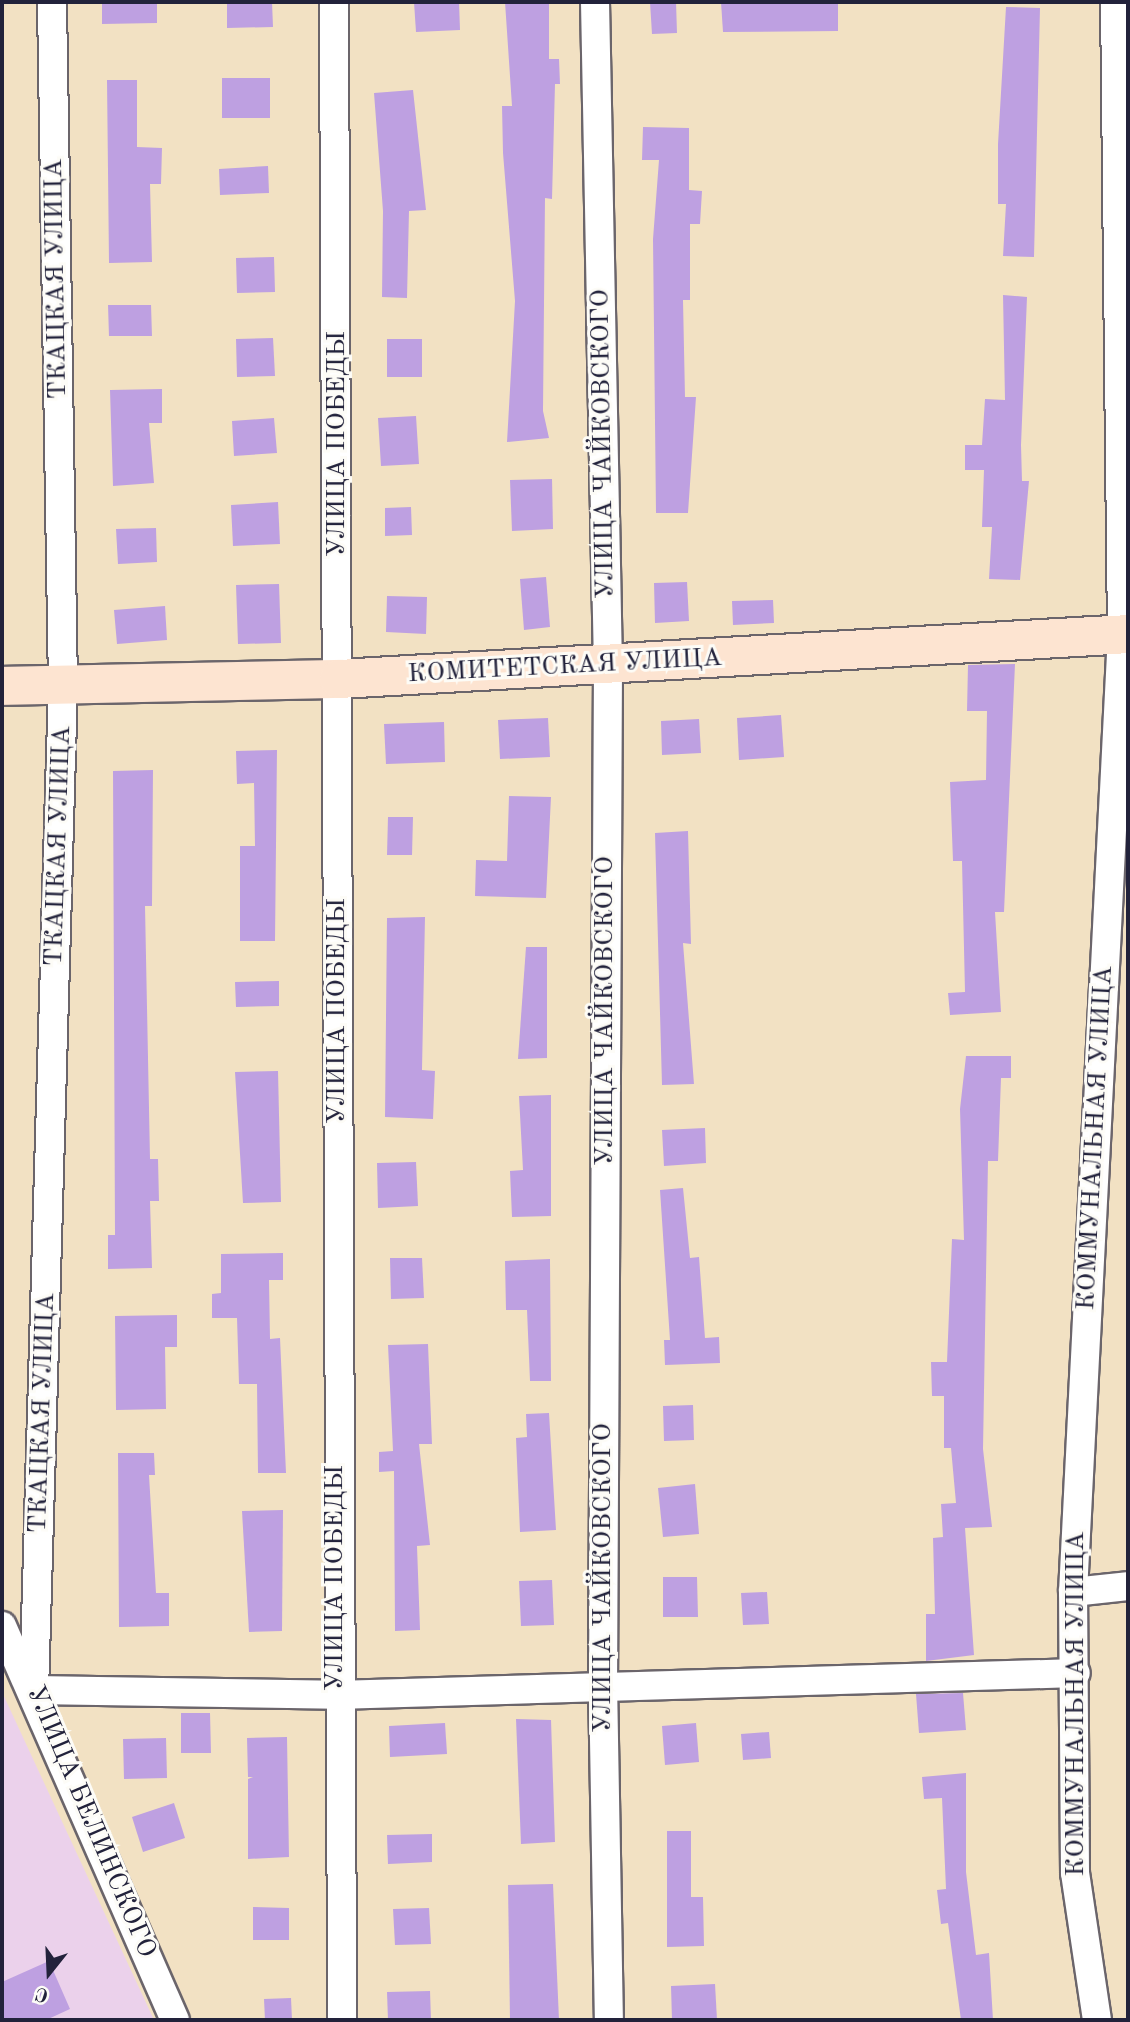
<!DOCTYPE html>
<meta charset="utf-8">
<style>
body{margin:0}
#map{position:relative;width:1130px;height:2022px;overflow:hidden;background:#f2e1c3;font-family:"Old Standard TT",serif}
div>[style]{position:absolute}
[style*='--x']{left:calc(var(--x)*1px);top:calc(var(--y)*1px);width:calc(var(--w)*1px);rotate:calc(var(--a)*1deg)}
.built>*{inset:0;background:#ebd1eb}
.building>*{inset:0;background:#bea0e1}
.roads{filter:drop-shadow(2px 0 #6b656b) drop-shadow(-2px 0 #6b656b) drop-shadow(0 2px #6b656b) drop-shadow(0 -2px #6b656b)}
.street>*{height:28px;margin:-14px;padding:0 14px;transform-origin:14px;border-radius:14px;background:#fff}
.secondary>*{height:38px;margin:-19px;padding:0 19px;transform-origin:19px;border-radius:19px;background:#fde4d1}
span{translate:-50% -50%;white-space:nowrap;text-align:center;line-height:1.15;-webkit-text-stroke:6px #fdfcf7;paint-order:stroke}
.street-label{font-size:26px;color:#22223b}
.frame{position:absolute;inset:0;border:4px solid #22223b;pointer-events:none}
.north{position:absolute;left:14px;top:1938px;width:70px;height:70px;-webkit-text-stroke:5px #fdfcf7;paint-order:stroke;rotate:198deg;font-size:19px;font-weight:700;line-height:28px;text-align:center;color:#22223b}
.north::after{content:'';display:block;margin:auto;width:24px;height:32px;background:#22223b;clip-path:polygon(50% 0,100% 100%,50% 72%,0 100%)}
</style>
<div id="map">
<div class="built">
<div style="clip-path:polygon(2px 1692px,154px 2020px,2px 2020px)"></div>
</div>
<div class="building">
<div style="clip-path:polygon(102px 2px,157px 2px,157px 23px,102px 24px)"></div>
<div style="clip-path:polygon(227px 2px,272px 2px,273px 27px,227px 28px)"></div>
<div style="clip-path:polygon(414px 2px,459px 2px,460px 30px,416px 32px)"></div>
<div style="clip-path:polygon(505px 2px,549px 2px,549px 59px,559px 59px,560px 84px,555px 84px,552px 199px,545px 198px,543px 411px,549px 438px,507px 442px,515px 301px,503px 153px,502px 106px,512px 106px)"></div>
<div style="clip-path:polygon(650px 2px,676px 2px,677px 33px,652px 34px)"></div>
<div style="clip-path:polygon(721px 2px,838px 2px,838px 31px,723px 32px)"></div>
<div style="clip-path:polygon(1006px 7px,1040px 8px,1034px 257px,1003px 256px,1006px 204px,998px 204px,998px 144px)"></div>
<div style="clip-path:polygon(222px 78px,270px 78px,270px 118px,222px 118px)"></div>
<div style="clip-path:polygon(107px 80px,137px 80px,137px 147px,162px 148px,161px 184px,150px 184px,152px 262px,109px 263px)"></div>
<div style="clip-path:polygon(413px 90px,426px 210px,409px 211px,407px 298px,382px 297px,383px 211px,374px 93px)"></div>
<div style="clip-path:polygon(643px 127px,689px 128px,689px 190px,702px 191px,700px 224px,690px 224px,690px 300px,683px 300px,685px 397px,696px 397px,688px 513px,656px 513px,653px 239px,659px 160px,642px 160px)"></div>
<div style="clip-path:polygon(268px 166px,269px 193px,220px 195px,219px 169px)"></div>
<div style="clip-path:polygon(274px 257px,275px 292px,237px 293px,236px 258px)"></div>
<div style="clip-path:polygon(1003px 295px,1027px 297px,1021px 445px,1022px 481px,1029px 481px,1020px 580px,989px 579px,992px 527px,982px 527px,984px 470px,965px 470px,965px 445px,982px 445px,985px 399px,1005px 400px)"></div>
<div style="clip-path:polygon(108px 305px,151px 305px,152px 336px,109px 336px)"></div>
<div style="clip-path:polygon(273px 338px,275px 376px,237px 377px,236px 339px)"></div>
<div style="clip-path:polygon(387px 339px,422px 339px,422px 377px,387px 377px)"></div>
<div style="clip-path:polygon(162px 389px,162px 423px,149px 423px,154px 483px,113px 486px,110px 390px)"></div>
<div style="clip-path:polygon(416px 416px,419px 464px,381px 466px,378px 418px)"></div>
<div style="clip-path:polygon(274px 418px,277px 453px,234px 456px,232px 421px)"></div>
<div style="clip-path:polygon(552px 479px,553px 529px,512px 531px,510px 480px)"></div>
<div style="clip-path:polygon(278px 502px,280px 544px,233px 546px,231px 505px)"></div>
<div style="clip-path:polygon(411px 507px,412px 535px,385px 536px,385px 508px)"></div>
<div style="clip-path:polygon(156px 528px,157px 562px,118px 564px,116px 529px)"></div>
<div style="clip-path:polygon(546px 577px,550px 627px,524px 630px,520px 579px)"></div>
<div style="clip-path:polygon(687px 582px,689px 621px,655px 623px,654px 583px)"></div>
<div style="clip-path:polygon(279px 584px,281px 643px,238px 644px,236px 585px)"></div>
<div style="clip-path:polygon(387px 596px,427px 597px,426px 634px,386px 632px)"></div>
<div style="clip-path:polygon(773px 600px,774px 623px,733px 625px,732px 601px)"></div>
<div style="clip-path:polygon(165px 606px,167px 640px,117px 644px,114px 610px)"></div>
<div style="clip-path:polygon(1015px 664px,1004px 912px,995px 912px,1001px 1012px,950px 1015px,948px 993px,965px 992px,962px 861px,953px 861px,950px 782px,986px 780px,987px 711px,967px 711px,968px 665px)"></div>
<div style="clip-path:polygon(781px 715px,784px 757px,739px 760px,737px 718px)"></div>
<div style="clip-path:polygon(548px 718px,550px 757px,500px 759px,498px 720px)"></div>
<div style="clip-path:polygon(699px 719px,701px 753px,662px 755px,661px 721px)"></div>
<div style="clip-path:polygon(444px 722px,445px 762px,386px 764px,384px 724px)"></div>
<div style="clip-path:polygon(277px 750px,275px 941px,240px 941px,240px 846px,255px 846px,254px 783px,237px 784px,236px 751px)"></div>
<div style="clip-path:polygon(153px 770px,152px 906px,145px 906px,150px 1159px,158px 1159px,159px 1201px,150px 1201px,152px 1268px,108px 1269px,108px 1235px,115px 1235px,113px 771px)"></div>
<div style="clip-path:polygon(509px 796px,551px 797px,546px 898px,475px 896px,476px 860px,507px 861px)"></div>
<div style="clip-path:polygon(388px 817px,413px 817px,412px 855px,387px 855px)"></div>
<div style="clip-path:polygon(688px 831px,691px 944px,683px 943px,694px 1084px,662px 1085px,655px 833px)"></div>
<div style="clip-path:polygon(425px 917px,422px 1070px,435px 1071px,433px 1119px,385px 1117px,387px 918px)"></div>
<div style="clip-path:polygon(526px 947px,547px 947px,547px 1058px,518px 1059px)"></div>
<div style="clip-path:polygon(279px 981px,279px 1006px,236px 1007px,235px 982px)"></div>
<div style="clip-path:polygon(966px 1056px,1011px 1056px,1011px 1078px,1001px 1078px,998px 1161px,988px 1161px,983px 1449px,992px 1527px,965px 1528px,974px 1655px,926px 1661px,926px 1614px,935px 1614px,933px 1538px,943px 1537px,941px 1504px,956px 1503px,951px 1448px,944px 1448px,944px 1396px,932px 1396px,931px 1362px,947px 1362px,952px 1239px,964px 1240px,960px 1109px)"></div>
<div style="clip-path:polygon(278px 1071px,281px 1202px,243px 1203px,235px 1072px)"></div>
<div style="clip-path:polygon(551px 1095px,551px 1216px,512px 1217px,510px 1171px,523px 1170px,519px 1096px)"></div>
<div style="clip-path:polygon(705px 1128px,706px 1163px,664px 1166px,662px 1130px)"></div>
<div style="clip-path:polygon(416px 1162px,418px 1206px,378px 1208px,377px 1163px)"></div>
<div style="clip-path:polygon(683px 1188px,690px 1258px,699px 1257px,705px 1338px,719px 1337px,720px 1363px,665px 1365px,664px 1340px,670px 1340px,660px 1190px)"></div>
<div style="clip-path:polygon(283px 1253px,283px 1280px,269px 1280px,270px 1339px,280px 1338px,286px 1473px,258px 1473px,257px 1384px,239px 1384px,237px 1318px,212px 1318px,212px 1294px,221px 1293px,221px 1254px)"></div>
<div style="clip-path:polygon(390px 1258px,422px 1258px,424px 1298px,391px 1299px)"></div>
<div style="clip-path:polygon(550px 1259px,551px 1381px,530px 1381px,527px 1310px,506px 1310px,505px 1261px)"></div>
<div style="clip-path:polygon(177px 1315px,177px 1347px,165px 1347px,166px 1409px,116px 1410px,115px 1316px)"></div>
<div style="clip-path:polygon(428px 1344px,432px 1444px,419px 1444px,430px 1545px,417px 1546px,420px 1630px,395px 1631px,394px 1471px,379px 1472px,379px 1452px,393px 1451px,388px 1345px)"></div>
<div style="clip-path:polygon(693px 1405px,694px 1440px,664px 1441px,663px 1406px)"></div>
<div style="clip-path:polygon(549px 1413px,556px 1530px,520px 1532px,516px 1438px,527px 1437px,526px 1414px)"></div>
<div style="clip-path:polygon(118px 1453px,154px 1453px,155px 1475px,149px 1475px,156px 1593px,169px 1593px,169px 1626px,119px 1627px)"></div>
<div style="clip-path:polygon(695px 1484px,699px 1534px,663px 1537px,658px 1488px)"></div>
<div style="clip-path:polygon(283px 1510px,282px 1631px,249px 1632px,242px 1511px)"></div>
<div style="clip-path:polygon(663px 1577px,697px 1577px,698px 1617px,663px 1617px)"></div>
<div style="clip-path:polygon(552px 1580px,554px 1625px,521px 1626px,519px 1581px)"></div>
<div style="clip-path:polygon(767px 1592px,769px 1624px,743px 1625px,741px 1593px)"></div>
<div style="clip-path:polygon(963px 1693px,966px 1730px,919px 1733px,916px 1694px)"></div>
<div style="clip-path:polygon(181px 1713px,210px 1713px,211px 1753px,181px 1753px)"></div>
<div style="clip-path:polygon(516px 1719px,551px 1720px,555px 1842px,521px 1844px)"></div>
<div style="clip-path:polygon(445px 1723px,447px 1754px,390px 1757px,389px 1726px)"></div>
<div style="clip-path:polygon(696px 1723px,699px 1762px,665px 1765px,662px 1726px)"></div>
<div style="clip-path:polygon(769px 1732px,771px 1758px,743px 1760px,741px 1734px)"></div>
<div style="clip-path:polygon(287px 1737px,289px 1857px,248px 1859px,248px 1779px,253px 1777px,248px 1777px,247px 1738px)"></div>
<div style="clip-path:polygon(166px 1738px,167px 1778px,124px 1779px,123px 1739px)"></div>
<div style="clip-path:polygon(966px 1773px,966px 1872px,976px 1955px,989px 1953px,993px 2020px,961px 2020px,948px 1923px,941px 1924px,937px 1890px,946px 1889px,942px 1798px,924px 1799px,922px 1777px)"></div>
<div style="clip-path:polygon(174px 1803px,185px 1838px,143px 1852px,132px 1817px)"></div>
<div style="clip-path:polygon(667px 1831px,691px 1831px,691px 1897px,703px 1897px,704px 1946px,667px 1947px)"></div>
<div style="clip-path:polygon(432px 1834px,432px 1862px,388px 1864px,387px 1835px)"></div>
<div style="clip-path:polygon(553px 1884px,559px 2020px,510px 2020px,508px 1885px)"></div>
<div style="clip-path:polygon(253px 1907px,289px 1908px,289px 1940px,253px 1940px)"></div>
<div style="clip-path:polygon(429px 1908px,431px 1944px,395px 1945px,393px 1909px)"></div>
<div style="clip-path:polygon(49px 1961px,70px 2009px,46px 2020px,2px 2020px,2px 1982px)"></div>
<div style="clip-path:polygon(715px 1984px,717px 2020px,672px 2020px,671px 1986px)"></div>
<div style="clip-path:polygon(430px 1991px,431px 2020px,388px 2020px,387px 1992px)"></div>
<div style="clip-path:polygon(291px 1998px,292px 2020px,265px 2020px,264px 1999px)"></div>
</div>
<div class="roads">
<div class="street">
<div style="--x:52;--y:2;--w:683;--a:89.08"></div>
<div style="--x:63;--y:685;--w:1005;--a:91.65"></div>
<div style="--x:34;--y:1690;--w:302;--a:0.9"></div>
<div style="--x:336;--y:1695;--w:740;--a:-1.7"></div>
<div style="--x:334;--y:2;--w:2018;--a:89.77"></div>
<div style="--x:595;--y:2;--w:664;--a:88.88"></div>
<div style="--x:608;--y:666;--w:1016;--a:90.28"></div>
<div style="--x:603;--y:1682;--w:338;--a:89"></div>
<div style="--x:1073;--y:1592;--w:55;--a:-6.2"></div>
<div style="--x:2;--y:1626;--w:430;--a:66.3"></div>
<div style="--x:1097;--y:2020;--w:149;--a:-98.5"></div>
<div style="--x:1075;--y:1873;--w:281;--a:-90.4"></div>
<div style="--x:1073;--y:1592;--w:958;--a:-87.07"></div>
<div style="--x:1122;--y:635;--w:633;--a:-90.63"></div>
</div>
<div class="secondary">
<div style="--x:2;--y:686;--w:337;--a:-1.2"></div>
<div style="--x:339;--y:679;--w:790;--a:-3.26"></div>
</div>
</div>
<div class="street-label">
<span style="left:57px;top:279px;rotate:-91deg">ТКАЦКАЯ УЛИЦА</span>
<span style="left:338px;top:444px;rotate:-90deg">УЛИЦА ПОБЕДЫ</span>
<span style="left:604px;top:444px;rotate:-91deg">УЛИЦА ЧАЙКОВСКОГО</span>
<span style="left:565px;top:667px;rotate:-3deg">КОМИТЕТСКАЯ УЛИЦА</span>
<span style="left:59px;top:846px;rotate:-88deg">ТКАЦКАЯ УЛИЦА</span>
<span style="left:338px;top:1011px;rotate:-90deg">УЛИЦА ПОБЕДЫ</span>
<span style="left:606px;top:1011px;rotate:-90deg">УЛИЦА ЧАЙКОВСКОГО</span>
<span style="left:1096px;top:1138px;rotate:-87deg">КОММУНАЛЬНАЯ УЛИЦА</span>
<span style="left:43px;top:1413px;rotate:-88deg">ТКАЦКАЯ УЛИЦА</span>
<span style="left:336px;top:1578px;rotate:-90deg">УЛИЦА ПОБЕДЫ</span>
<span style="left:604px;top:1578px;rotate:-90deg">УЛИЦА ЧАЙКОВСКОГО</span>
<span style="left:1077px;top:1704px;rotate:-90deg">КОММУНАЛЬНАЯ УЛИЦА</span>
<span style="left:90px;top:1822px;rotate:67deg">УЛИЦА БЕЛИНСКОГО</span>
</div>
<div class="frame"></div>
<div class="north">С</div>
</div>
